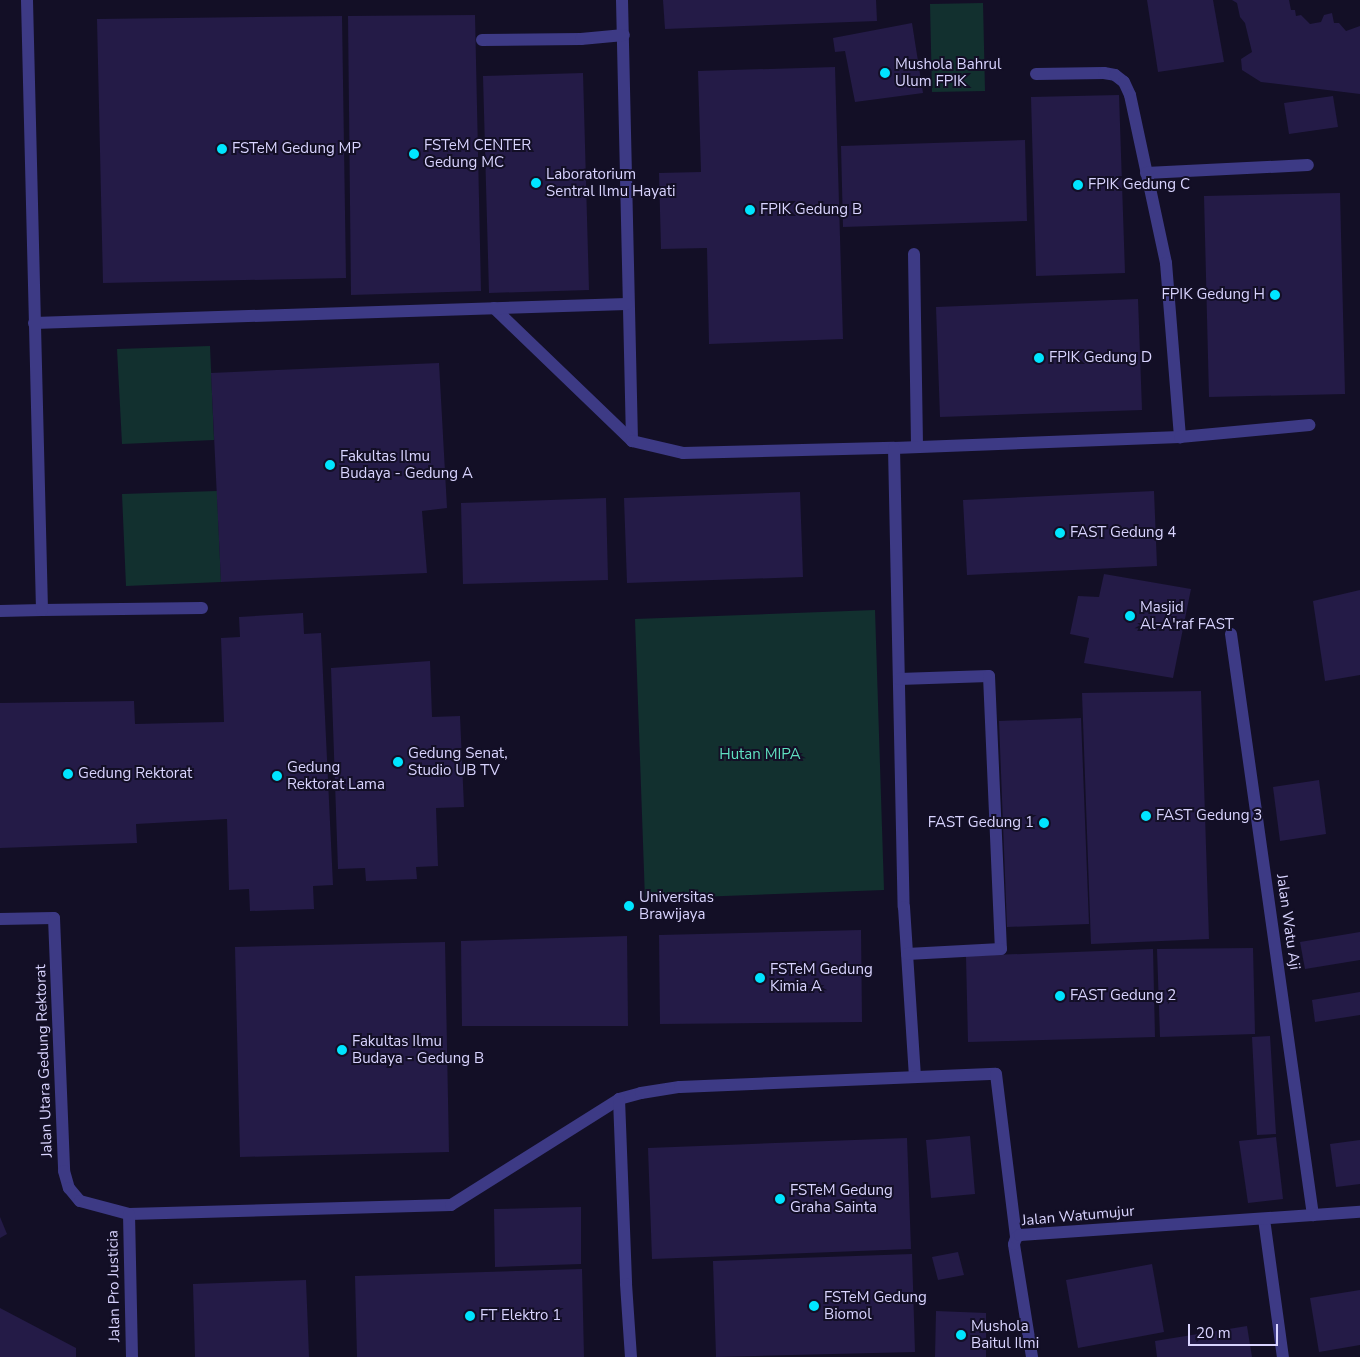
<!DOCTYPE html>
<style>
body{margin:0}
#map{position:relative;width:1360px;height:1357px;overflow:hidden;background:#130f26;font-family:"Nunito Sans",sans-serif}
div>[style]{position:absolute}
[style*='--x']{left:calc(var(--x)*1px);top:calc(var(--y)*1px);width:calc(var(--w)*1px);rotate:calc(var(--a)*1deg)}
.green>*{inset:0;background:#12302f}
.building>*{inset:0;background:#241b47}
.lane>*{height:12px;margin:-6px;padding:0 6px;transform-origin:6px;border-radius:6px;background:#3d3a85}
.street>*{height:12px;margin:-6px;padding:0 6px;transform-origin:6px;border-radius:6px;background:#3d3a85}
.dots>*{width:14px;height:14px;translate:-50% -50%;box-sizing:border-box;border:2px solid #130f26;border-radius:50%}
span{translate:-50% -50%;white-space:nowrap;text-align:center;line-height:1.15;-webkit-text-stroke:4px #130f26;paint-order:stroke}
.poi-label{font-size:15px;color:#d9d4ff}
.left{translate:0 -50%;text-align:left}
.right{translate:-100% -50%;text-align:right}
.park-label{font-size:15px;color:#5fe0c0}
.street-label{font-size:15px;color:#d9d4ff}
.scale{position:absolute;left:1188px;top:1324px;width:90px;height:22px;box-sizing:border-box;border:2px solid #d9d4ff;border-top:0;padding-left:6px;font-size:15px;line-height:18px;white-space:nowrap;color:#d9d4ff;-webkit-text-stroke:4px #130f26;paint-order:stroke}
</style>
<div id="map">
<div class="green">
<div style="clip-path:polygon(983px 3px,985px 91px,932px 92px,930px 4px)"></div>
<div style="clip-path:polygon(210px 346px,214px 440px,122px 444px,117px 349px)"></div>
<div style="clip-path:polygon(217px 491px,221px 582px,126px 586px,122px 494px)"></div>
<div style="clip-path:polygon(875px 610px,884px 890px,645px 899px,635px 619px)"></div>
</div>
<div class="building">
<div style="clip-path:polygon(663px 0,876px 0,877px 21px,665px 29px)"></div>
<div style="clip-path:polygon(1147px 0,1213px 0,1224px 62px,1158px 72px)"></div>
<div style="clip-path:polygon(1232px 0,1289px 0,1291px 10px,1295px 10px,1296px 16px,1301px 15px,1310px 24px,1321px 22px,1324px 15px,1332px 13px,1334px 23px,1339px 23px,1346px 31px,1360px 26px,1360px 94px,1261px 82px,1242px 70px,1241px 59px,1252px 52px,1245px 23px,1240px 17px,1237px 3px)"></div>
<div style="clip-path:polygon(475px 15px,481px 291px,351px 295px,348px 16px)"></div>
<div style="clip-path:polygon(342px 16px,346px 278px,103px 283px,97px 19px)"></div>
<div style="clip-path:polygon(912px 23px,923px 93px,855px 102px,845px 51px,835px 52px,833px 38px)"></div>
<div style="clip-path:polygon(835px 67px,843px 339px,709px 344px,707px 248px,661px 249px,659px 173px,701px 172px,698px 71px)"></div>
<div style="clip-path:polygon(583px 73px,589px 290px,489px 293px,483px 76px)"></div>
<div style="clip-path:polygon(1119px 95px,1125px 273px,1036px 276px,1031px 97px)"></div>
<div style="clip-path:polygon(1333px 96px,1338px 127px,1289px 134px,1284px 103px)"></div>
<div style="clip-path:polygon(1025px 140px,1027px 221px,843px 227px,841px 146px)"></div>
<div style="clip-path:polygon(1340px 193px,1345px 394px,1209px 397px,1204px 196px)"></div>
<div style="clip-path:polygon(1138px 299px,1142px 410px,940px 417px,936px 307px)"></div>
<div style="clip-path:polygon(439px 363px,447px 508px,422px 511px,427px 573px,221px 582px,211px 373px)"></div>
<div style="clip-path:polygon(1154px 491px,1157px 566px,967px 575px,963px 500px)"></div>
<div style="clip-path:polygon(800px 492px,803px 577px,627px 583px,624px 498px)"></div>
<div style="clip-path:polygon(606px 498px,608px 580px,463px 584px,461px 503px)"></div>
<div style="clip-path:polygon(1104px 574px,1191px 589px,1173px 678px,1084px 663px,1089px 638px,1070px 634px,1078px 596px,1099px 597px)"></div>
<div style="clip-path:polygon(1360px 590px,1360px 675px,1325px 681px,1313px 601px)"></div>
<div style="clip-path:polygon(303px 613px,304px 634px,321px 633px,333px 885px,313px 886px,314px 909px,250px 911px,249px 889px,229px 890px,227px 819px,136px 824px,137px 843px,0 848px,0 703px,134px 701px,135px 724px,224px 722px,221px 638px,240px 637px,239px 617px)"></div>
<div style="clip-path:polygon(430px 661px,432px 717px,460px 716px,464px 807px,436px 808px,438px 866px,416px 867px,417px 879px,366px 881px,365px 868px,338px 869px,331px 668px)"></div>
<div style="clip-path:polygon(1201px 691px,1209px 939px,1091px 944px,1082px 693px)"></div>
<div style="clip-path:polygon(1081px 718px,1089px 924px,1007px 927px,999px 721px)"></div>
<div style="clip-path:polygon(1319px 780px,1326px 834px,1280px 841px,1273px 787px)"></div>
<div style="clip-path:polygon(861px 930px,862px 1022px,660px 1024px,659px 935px)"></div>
<div style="clip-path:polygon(1360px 932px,1360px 960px,1305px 969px,1300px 942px)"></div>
<div style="clip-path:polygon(627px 936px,628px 1026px,462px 1026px,461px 941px)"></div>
<div style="clip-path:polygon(445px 942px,449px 1152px,240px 1157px,235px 947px)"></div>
<div style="clip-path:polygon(1253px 948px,1255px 1034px,1160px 1037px,1157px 949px)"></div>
<div style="clip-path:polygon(1153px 949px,1155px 1037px,968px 1042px,966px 956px)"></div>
<div style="clip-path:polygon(1360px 992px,1360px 1015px,1315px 1022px,1312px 1000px)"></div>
<div style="clip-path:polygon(1270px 1036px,1276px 1134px,1257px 1135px,1252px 1037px)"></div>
<div style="clip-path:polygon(970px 1136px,975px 1194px,931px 1198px,926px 1140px)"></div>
<div style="clip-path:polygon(1276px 1137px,1283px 1199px,1248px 1203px,1239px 1141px)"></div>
<div style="clip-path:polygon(907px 1138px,911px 1249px,652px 1259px,648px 1148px)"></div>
<div style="clip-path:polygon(1360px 1140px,1360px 1184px,1336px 1187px,1330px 1144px)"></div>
<div style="clip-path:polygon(581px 1207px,581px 1264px,495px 1267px,494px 1209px)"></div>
<div style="clip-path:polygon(0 1217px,7px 1234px,0 1238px)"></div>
<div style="clip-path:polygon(958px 1252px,964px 1275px,938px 1280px,932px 1257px)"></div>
<div style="clip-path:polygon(912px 1254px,915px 1352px,716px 1357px,713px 1261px)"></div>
<div style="clip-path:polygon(1152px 1264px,1164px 1332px,1078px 1348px,1066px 1280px)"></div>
<div style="clip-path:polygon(582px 1269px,584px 1357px,357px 1357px,355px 1276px)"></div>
<div style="clip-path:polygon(306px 1280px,309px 1357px,195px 1357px,193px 1284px)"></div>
<div style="clip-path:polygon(1360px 1290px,1360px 1345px,1319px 1352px,1310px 1298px)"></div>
<div style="clip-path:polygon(0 1308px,76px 1348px,76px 1357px,0 1357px)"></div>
<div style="clip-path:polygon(936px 1311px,986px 1313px,986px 1357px,935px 1357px)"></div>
<div style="clip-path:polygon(1247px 1326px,1252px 1357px,1157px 1357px,1155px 1341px)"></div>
</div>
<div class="lane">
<div style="--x:622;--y:0;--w:441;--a:88.7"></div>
<div style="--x:482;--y:40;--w:99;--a:-0.6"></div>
<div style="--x:581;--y:39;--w:43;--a:-5.3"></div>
<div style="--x:1036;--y:74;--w:68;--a:-0.8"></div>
<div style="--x:1104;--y:73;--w:11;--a:10"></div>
<div style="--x:1115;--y:75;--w:11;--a:38"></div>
<div style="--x:1124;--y:82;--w:14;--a:65"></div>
<div style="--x:1130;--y:95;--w:172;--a:77.9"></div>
<div style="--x:1166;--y:263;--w:175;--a:85.4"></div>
<div style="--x:1146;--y:173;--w:162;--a:-2.8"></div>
<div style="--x:914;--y:254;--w:193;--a:89.1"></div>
<div style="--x:494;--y:308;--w:192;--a:43.9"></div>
<div style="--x:632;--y:441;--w:52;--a:13.2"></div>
<div style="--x:683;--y:453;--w:211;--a:-1.4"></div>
<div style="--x:894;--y:448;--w:286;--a:-2.2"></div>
<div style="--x:1180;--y:437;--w:130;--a:-5.3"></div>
<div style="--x:34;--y:323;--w:593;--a:-1.84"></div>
<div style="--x:894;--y:448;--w:459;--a:88.8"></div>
<div style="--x:904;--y:907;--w:170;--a:86.3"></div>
<div style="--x:42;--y:610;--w:160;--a:-0.7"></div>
<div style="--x:0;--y:611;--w:42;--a:-1.4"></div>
<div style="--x:42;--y:610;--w:610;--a:-91.41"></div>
<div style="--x:899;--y:679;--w:90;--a:-1.9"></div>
<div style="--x:989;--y:676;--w:273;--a:87.5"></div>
<div style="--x:1001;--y:949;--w:94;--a:177"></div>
<div style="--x:0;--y:919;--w:54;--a:-1.1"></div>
<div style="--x:54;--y:918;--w:253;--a:87.7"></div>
<div style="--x:64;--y:1171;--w:18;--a:74"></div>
<div style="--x:69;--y:1188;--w:17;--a:50"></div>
<div style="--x:80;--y:1201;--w:51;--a:14.9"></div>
<div style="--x:129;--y:1214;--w:322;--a:-1.6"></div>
<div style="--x:451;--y:1205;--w:199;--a:-32.2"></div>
<div style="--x:619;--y:1099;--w:23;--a:-15"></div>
<div style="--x:641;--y:1093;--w:39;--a:-9"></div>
<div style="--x:680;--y:1087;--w:316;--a:-2.4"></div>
<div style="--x:996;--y:1074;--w:165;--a:83"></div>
<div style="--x:619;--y:1099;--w:185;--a:87.8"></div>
<div style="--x:626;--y:1284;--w:73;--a:86.1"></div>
<div style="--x:129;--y:1214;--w:143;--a:88.8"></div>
</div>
<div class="street">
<div style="--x:1231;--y:634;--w:587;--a:81.97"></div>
<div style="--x:1264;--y:1219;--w:139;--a:82.2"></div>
<div style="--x:1032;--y:1357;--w:114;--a:-99.1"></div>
<div style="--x:1014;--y:1244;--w:6;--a:-72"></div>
<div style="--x:1016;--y:1238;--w:5;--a:-37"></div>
<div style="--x:1020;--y:1235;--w:341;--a:-3.9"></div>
</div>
<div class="dots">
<div style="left:885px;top:73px;background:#00e5ff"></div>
<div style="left:222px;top:149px;background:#00e5ff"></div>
<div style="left:414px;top:154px;background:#00e5ff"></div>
<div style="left:536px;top:183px;background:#00e5ff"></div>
<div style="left:1078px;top:185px;background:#00e5ff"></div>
<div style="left:750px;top:210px;background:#00e5ff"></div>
<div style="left:1275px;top:295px;background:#00e5ff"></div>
<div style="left:1039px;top:358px;background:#00e5ff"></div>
<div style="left:330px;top:465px;background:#00e5ff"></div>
<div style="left:1060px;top:533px;background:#00e5ff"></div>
<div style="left:1130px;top:616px;background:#00e5ff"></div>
<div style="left:398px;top:762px;background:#00e5ff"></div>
<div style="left:68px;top:774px;background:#00e5ff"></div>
<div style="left:277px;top:776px;background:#00e5ff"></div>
<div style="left:1146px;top:816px;background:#00e5ff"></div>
<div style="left:1044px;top:823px;background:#00e5ff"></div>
<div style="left:629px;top:906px;background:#00e5ff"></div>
<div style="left:760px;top:978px;background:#00e5ff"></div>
<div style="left:1060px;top:996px;background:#00e5ff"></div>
<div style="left:342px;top:1050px;background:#00e5ff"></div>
<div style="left:780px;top:1199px;background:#00e5ff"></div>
<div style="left:814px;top:1306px;background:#00e5ff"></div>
<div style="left:470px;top:1316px;background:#00e5ff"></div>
<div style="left:961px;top:1335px;background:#00e5ff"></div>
</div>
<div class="poi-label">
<span class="left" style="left:895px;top:73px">Mushola Bahrul<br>Ulum FPIK</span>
<span class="left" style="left:424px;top:154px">FSTeM CENTER<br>Gedung MC</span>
<span class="left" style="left:232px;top:149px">FSTeM Gedung MP</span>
<span class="left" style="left:546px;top:183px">Laboratorium<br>Sentral Ilmu Hayati</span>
<span class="left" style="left:1088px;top:185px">FPIK Gedung C</span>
<span class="left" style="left:760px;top:210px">FPIK Gedung B</span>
<span class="right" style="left:1265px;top:295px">FPIK Gedung H</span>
<span class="left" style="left:1049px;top:358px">FPIK Gedung D</span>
<span class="left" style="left:340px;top:465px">Fakultas Ilmu<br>Budaya - Gedung A</span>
<span class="left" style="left:1070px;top:533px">FAST Gedung 4</span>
<span class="left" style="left:1140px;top:616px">Masjid<br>Al-A'raf FAST</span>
<span class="left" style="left:408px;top:762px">Gedung Senat,<br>Studio UB TV</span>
<span class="left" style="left:287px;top:776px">Gedung<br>Rektorat Lama</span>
<span class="left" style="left:78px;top:774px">Gedung Rektorat</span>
<span class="left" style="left:1156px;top:816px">FAST Gedung 3</span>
<span class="right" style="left:1034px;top:823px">FAST Gedung 1</span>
<span class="left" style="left:639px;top:906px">Universitas<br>Brawijaya</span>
<span class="left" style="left:770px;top:978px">FSTeM Gedung<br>Kimia A</span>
<span class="left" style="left:1070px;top:996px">FAST Gedung 2</span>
<span class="left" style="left:352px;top:1050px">Fakultas Ilmu<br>Budaya - Gedung B</span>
<span class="left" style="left:790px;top:1199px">FSTeM Gedung<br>Graha Sainta</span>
<span class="left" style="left:824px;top:1306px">FSTeM Gedung<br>Biomol</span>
<span class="left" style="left:480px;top:1316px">FT Elektro 1</span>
<span class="left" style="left:971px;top:1335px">Mushola<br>Baitul Ilmi</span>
</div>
<div class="park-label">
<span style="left:760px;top:755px">Hutan MIPA</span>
</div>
<div class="street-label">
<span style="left:1288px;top:922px;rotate:82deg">Jalan Watu Aji</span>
<span style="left:44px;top:1061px;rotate:-92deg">Jalan Utara Gedung Rektorat</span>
<span style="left:1078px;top:1216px;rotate:-5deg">Jalan Watumujur</span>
<span style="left:114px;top:1286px;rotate:-91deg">Jalan Pro Justicia</span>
</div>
<div class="scale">20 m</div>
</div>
